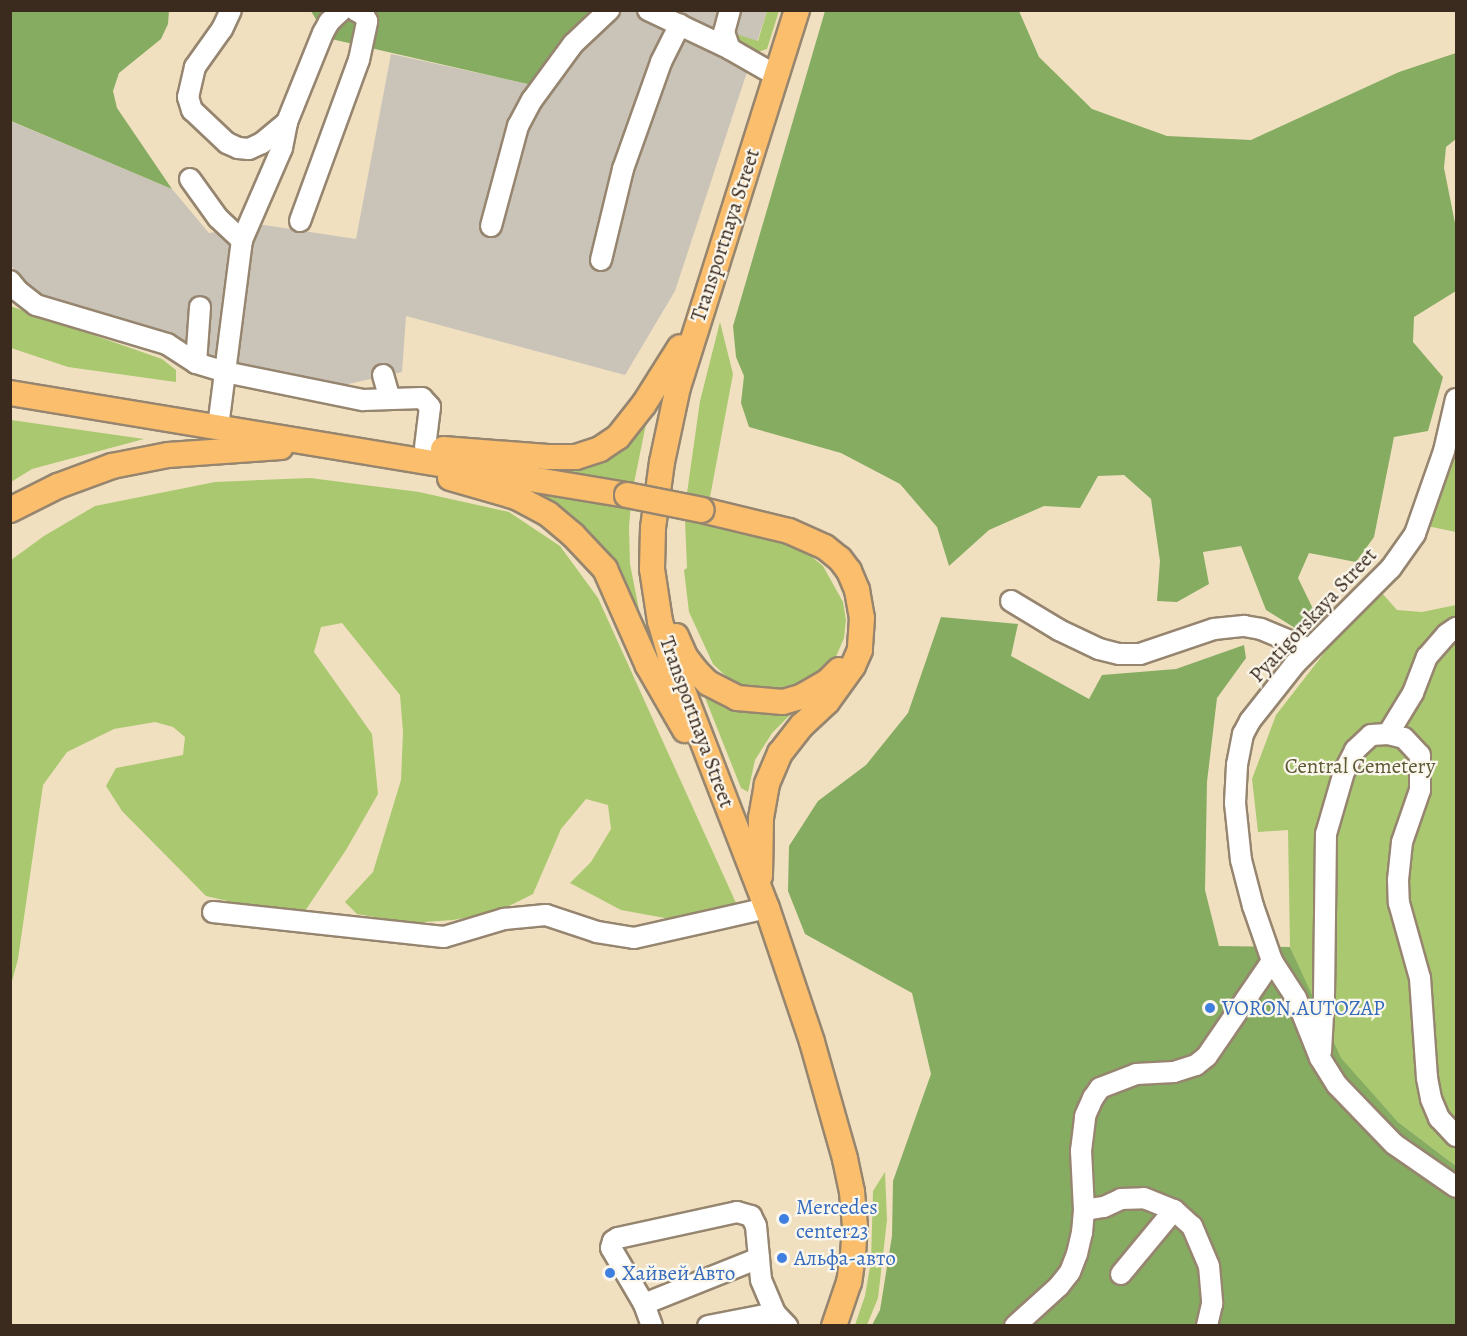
<!DOCTYPE html>
<meta charset="utf-8">
<style>
body{margin:0}
#map{position:relative;width:1467px;height:1336px;overflow:hidden;background:#f0e0c0;font-family:Alegreya,serif}
div>[style]{position:absolute}
[style*='--x']{left:calc(var(--x)*1px);top:calc(var(--y)*1px);width:calc(var(--w)*1px);rotate:calc(var(--a)*1deg)}
.industrial>*{inset:0;background:#c9c3b8}
.green>*{inset:0;background:#a9c86f}
.forest>*{inset:0;background:#86ac62}
.roads{filter:drop-shadow(2px 0 #96856f) drop-shadow(-2px 0 #96856f) drop-shadow(0 2px #96856f) drop-shadow(0 -2px #96856f)}
.minor>*{height:20px;margin:-10px;padding:0 10px;transform-origin:10px;border-radius:10px;background:#fff}
.major>*{height:24px;margin:-12px;padding:0 12px;transform-origin:12px;border-radius:12px;background:#fabe6d}
.bridges{filter:drop-shadow(2px 0 #96856f) drop-shadow(-2px 0 #96856f) drop-shadow(0 2px #96856f) drop-shadow(0 -2px #96856f)}
.major-bridge>*{height:24px;margin:-12px;padding:0 12px;transform-origin:12px;border-radius:12px;background:#fabe6d}
.dots>*{width:16px;height:16px;translate:-50% -50%;box-sizing:border-box;border:3px solid #fbf7ec;border-radius:50%}
span{translate:-50% -50%;white-space:nowrap;text-align:center;line-height:1.15;-webkit-text-stroke:4.5px #fbf7ec;paint-order:stroke}
.street-label{font-size:21px;color:#3b2a1e}
.park-label{font-size:21px;color:#5c5936}
.shop-label{font-size:21px;color:#366cbe}
.left{translate:0 -50%;text-align:left}
.frame{position:absolute;inset:0;border:12px solid #3b2a1e;pointer-events:none}
</style>
<div id="map">
<div class="industrial">
<div style="clip-path:polygon(595px 11px,767px 11px,675px 291px,625px 375px,406px 316px,402px 372px,348px 384px,346px 396px,208px 366px,181px 347px,39px 294px,23px 282px,11px 265px,10px 121px,172px 189px,209px 233px,264px 225px,356px 239px,391px 54px,528px 84px)"></div>
</div>
<div class="green">
<div style="clip-path:polygon(767px 11px,779px 11px,767px 49px,757px 52px,736px 49px,736px 34px,758px 41px)"></div>
<div style="clip-path:polygon(10px 306px,162px 359px,176px 370px,176px 382px,68px 367px,11px 348px)"></div>
<div style="clip-path:polygon(720px 322px,733px 374px,710px 497px,687px 493px,700px 401px)"></div>
<div style="clip-path:polygon(647px 419px,632px 493px,629px 527px,630px 564px,643px 630px,576px 522px,556px 505px,518px 486px,549px 493px,552px 465px)"></div>
<div style="clip-path:polygon(11px 420px,144px 439px,32px 469px,11px 482px)"></div>
<div style="clip-path:polygon(1456px 426px,1456px 532px,1427px 526px)"></div>
<div style="clip-path:polygon(310px 478px,419px 492px,509px 512px,560px 546px,598px 598px,736px 903px,676px 920px,621px 910px,570px 883px,591px 862px,611px 829px,608px 805px,586px 799px,561px 829px,533px 894px,497px 912px,453px 920px,409px 923px,357px 914px,345px 902px,373px 872px,401px 780px,403px 732px,400px 695px,342px 623px,321px 627px,314px 652px,372px 734px,378px 794px,346px 850px,305px 911px,250px 906px,206px 896px,122px 811px,106px 786px,116px 768px,183px 755px,185px 737px,173px 727px,155px 722px,114px 729px,67px 752px,43px 785px,18px 959px,11px 985px,11px 560px,44px 536px,95px 506px,215px 482px)"></div>
<div style="clip-path:polygon(685px 520px,786px 543px,807px 553px,823px 566px,843px 602px,846px 620px,844px 638px,835px 659px,820px 675px,804px 686px,762px 696px,730px 683px,731px 681px,713px 664px,689px 612px,684px 570px,687px 568px)"></div>
<div style="clip-path:polygon(1381px 592px,1397px 610px,1422px 612px,1456px 605px,1456px 1166px,1398px 1122px,1340px 1058px,1290px 947px,1288px 830px,1258px 832px,1252px 779px,1276px 715px,1353px 616px)"></div>
<div style="clip-path:polygon(700px 685px,736px 707px,791px 714px,772px 733px,755px 760px,748px 792px,741px 788px)"></div>
<div style="clip-path:polygon(885px 1172px,887px 1220px,878px 1298px,867px 1325px,855px 1325px,865px 1296px,871px 1261px,873px 1191px)"></div>
</div>
<div class="forest">
<div style="clip-path:polygon(11px 10px,169px 11px,168px 24px,161px 39px,119px 73px,113px 91px,117px 108px,172px 189px,11px 121px)"></div>
<div style="clip-path:polygon(311px 11px,595px 11px,528px 84px,327px 38px)"></div>
<div style="clip-path:polygon(825px 11px,1019px 11px,1039px 57px,1092px 109px,1167px 136px,1251px 140px,1399px 72px,1456px 53px,1456px 139px,1446px 147px,1444px 168px,1456px 228px,1456px 291px,1414px 317px,1413px 342px,1443px 377px,1428px 431px,1394px 437px,1374px 537px,1356px 562px,1309px 553px,1298px 578px,1316px 615px,1295px 628px,1266px 610px,1241px 546px,1203px 552px,1209px 584px,1177px 602px,1157px 601px,1160px 561px,1151px 499px,1124px 475px,1098px 476px,1080px 508px,1044px 506px,989px 530px,949px 566px,937px 527px,900px 484px,841px 453px,749px 427px,741px 403px,744px 376px,736px 357px,733px 326px)"></div>
<div style="clip-path:polygon(941px 617px,1018px 624px,1011px 656px,1089px 699px,1102px 675px,1176px 669px,1244px 645px,1246px 658px,1217px 698px,1207px 782px,1205px 890px,1219px 946px,1290px 947px,1341px 1058px,1398px 1122px,1456px 1166px,1456px 1325px,872px 1325px,880px 1310px,892px 1236px,893px 1181px,931px 1074px,912px 993px,805px 934px,788px 891px,789px 846px,818px 801px,866px 765px,908px 713px)"></div>
</div>
<div class="roads">
<div class="minor">
<div style="--x:231;--y:10;--w:21;--a:115"></div>
<div style="--x:222;--y:29;--w:47;--a:125.4"></div>
<div style="--x:195;--y:67;--w:31;--a:103"></div>
<div style="--x:188;--y:97;--w:14;--a:73"></div>
<div style="--x:192;--y:110;--w:48;--a:43.3"></div>
<div style="--x:227;--y:143;--w:12;--a:24"></div>
<div style="--x:238;--y:148;--w:11;--a:5"></div>
<div style="--x:249;--y:149;--w:14;--a:-25"></div>
<div style="--x:262;--y:143;--w:33;--a:-40"></div>
<div style="--x:648;--y:10;--w:91;--a:25.4"></div>
<div style="--x:730;--y:49;--w:54;--a:29.9"></div>
<div style="--x:730;--y:10;--w:23;--a:105"></div>
<div style="--x:724;--y:32;--w:18;--a:71"></div>
<div style="--x:190;--y:179;--w:48;--a:54.3"></div>
<div style="--x:218;--y:218;--w:33;--a:43"></div>
<div style="--x:300;--y:221;--w:171;--a:-69.9"></div>
<div style="--x:359;--y:60;--w:40;--a:-78"></div>
<div style="--x:367;--y:21;--w:7;--a:-117"></div>
<div style="--x:364;--y:15;--w:10;--a:-151"></div>
<div style="--x:491;--y:226;--w:104;--a:-74.9"></div>
<div style="--x:518;--y:126;--w:30;--a:-62"></div>
<div style="--x:532;--y:100;--w:69;--a:-53.8"></div>
<div style="--x:573;--y:44;--w:50;--a:-43.4"></div>
<div style="--x:601;--y:260;--w:94;--a:-76.4"></div>
<div style="--x:623;--y:169;--w:114;--a:-70.4"></div>
<div style="--x:661;--y:62;--w:42;--a:-63.4"></div>
<div style="--x:10;--y:281;--w:13;--a:51"></div>
<div style="--x:18;--y:291;--w:23;--a:38"></div>
<div style="--x:36;--y:305;--w:137;--a:16.6"></div>
<div style="--x:167;--y:344;--w:35;--a:33"></div>
<div style="--x:196;--y:363;--w:30;--a:17"></div>
<div style="--x:225;--y:372;--w:141;--a:11.5"></div>
<div style="--x:363;--y:400;--w:59;--a:-1.9"></div>
<div style="--x:422;--y:398;--w:12;--a:48"></div>
<div style="--x:430;--y:407;--w:40;--a:97.1"></div>
<div style="--x:196;--y:363;--w:56;--a:-85.9"></div>
<div style="--x:383;--y:375;--w:25;--a:74"></div>
<div style="--x:1456;--y:399;--w:53;--a:103"></div>
<div style="--x:1444;--y:451;--w:88;--a:109.3"></div>
<div style="--x:1415;--y:534;--w:42;--a:125.2"></div>
<div style="--x:1391;--y:568;--w:136;--a:135"></div>
<div style="--x:1295;--y:664;--w:73;--a:128.3"></div>
<div style="--x:1250;--y:721;--w:15;--a:118"></div>
<div style="--x:1243;--y:734;--w:32;--a:101"></div>
<div style="--x:1237;--y:765;--w:38;--a:93"></div>
<div style="--x:1235;--y:803;--w:57;--a:84"></div>
<div style="--x:1241;--y:860;--w:48;--a:75.4"></div>
<div style="--x:1253;--y:906;--w:58;--a:70.9"></div>
<div style="--x:1272;--y:961;--w:44;--a:57"></div>
<div style="--x:1296;--y:998;--w:65;--a:68.2"></div>
<div style="--x:1320;--y:1058;--w:32;--a:58"></div>
<div style="--x:1337;--y:1085;--w:82;--a:46"></div>
<div style="--x:1394;--y:1144;--w:75;--a:34.7"></div>
<div style="--x:218;--y:427;--w:189;--a:-82.7"></div>
<div style="--x:242;--y:240;--w:100;--a:-66.5"></div>
<div style="--x:282;--y:148;--w:26;--a:-79"></div>
<div style="--x:287;--y:122;--w:96;--a:-68"></div>
<div style="--x:323;--y:33;--w:13;--a:-61"></div>
<div style="--x:329;--y:22;--w:18;--a:-43"></div>
<div style="--x:1011;--y:601;--w:56;--a:31.1"></div>
<div style="--x:1059;--y:630;--w:44;--a:25.4"></div>
<div style="--x:1099;--y:649;--w:21;--a:14"></div>
<div style="--x:1119;--y:654;--w:21;--a:0"></div>
<div style="--x:1140;--y:654;--w:78;--a:-18.7"></div>
<div style="--x:1214;--y:629;--w:30;--a:-6"></div>
<div style="--x:1244;--y:626;--w:17;--a:10"></div>
<div style="--x:1261;--y:629;--w:52;--a:22.6"></div>
<div style="--x:1388;--y:734;--w:16;--a:14"></div>
<div style="--x:1404;--y:738;--w:23;--a:47"></div>
<div style="--x:1420;--y:755;--w:35;--a:90"></div>
<div style="--x:1420;--y:790;--w:55;--a:109.1"></div>
<div style="--x:1402;--y:842;--w:38;--a:96"></div>
<div style="--x:1398;--y:880;--w:23;--a:88"></div>
<div style="--x:1399;--y:903;--w:78;--a:74.4"></div>
<div style="--x:1420;--y:978;--w:100;--a:86"></div>
<div style="--x:1427;--y:1078;--w:21;--a:79"></div>
<div style="--x:1431;--y:1099;--w:21;--a:67"></div>
<div style="--x:1439;--y:1118;--w:25;--a:47"></div>
<div style="--x:213;--y:912;--w:232;--a:6.2"></div>
<div style="--x:444;--y:937;--w:63;--a:-16.7"></div>
<div style="--x:504;--y:919;--w:42;--a:-5.4"></div>
<div style="--x:546;--y:915;--w:54;--a:18.4"></div>
<div style="--x:597;--y:932;--w:37;--a:9"></div>
<div style="--x:634;--y:938;--w:136;--a:-12.7"></div>
<div style="--x:1321;--y:1052;--w:55;--a:-86.9"></div>
<div style="--x:1324;--y:997;--w:163;--a:-89.3"></div>
<div style="--x:1326;--y:834;--w:65;--a:-73.8"></div>
<div style="--x:1344;--y:772;--w:25;--a:-63"></div>
<div style="--x:1355;--y:750;--w:22;--a:-43"></div>
<div style="--x:1371;--y:735;--w:17;--a:-3"></div>
<div style="--x:1388;--y:734;--w:48;--a:-58.6"></div>
<div style="--x:1413;--y:693;--w:39;--a:-69"></div>
<div style="--x:1427;--y:657;--w:30;--a:-49"></div>
<div style="--x:1447;--y:634;--w:11;--a:-34"></div>
<div style="--x:1084;--y:1210;--w:20;--a:-9"></div>
<div style="--x:1104;--y:1207;--w:19;--a:-25"></div>
<div style="--x:1121;--y:1199;--w:23;--a:-2"></div>
<div style="--x:1144;--y:1198;--w:32;--a:22"></div>
<div style="--x:1174;--y:1210;--w:24;--a:42"></div>
<div style="--x:1192;--y:1226;--w:43;--a:67"></div>
<div style="--x:1209;--y:1266;--w:38;--a:85"></div>
<div style="--x:1212;--y:1304;--w:23;--a:103"></div>
<div style="--x:1121;--y:1274;--w:83;--a:-50.4"></div>
<div style="--x:644;--y:1304;--w:124;--a:-21.8"></div>
<div style="--x:652;--y:1326;--w:23;--a:-110"></div>
<div style="--x:644;--y:1304;--w:65;--a:-120.5"></div>
<div style="--x:611;--y:1248;--w:7;--a:-74"></div>
<div style="--x:613;--y:1241;--w:6;--a:-31"></div>
<div style="--x:618;--y:1238;--w:122;--a:-12.3"></div>
<div style="--x:737;--y:1212;--w:15;--a:16"></div>
<div style="--x:751;--y:1216;--w:11;--a:63"></div>
<div style="--x:756;--y:1226;--w:54;--a:84.7"></div>
<div style="--x:761;--y:1280;--w:36;--a:67"></div>
<div style="--x:775;--y:1313;--w:18;--a:47"></div>
<div style="--x:708;--y:1326;--w:68;--a:-11"></div>
<div style="--x:1015;--y:1326;--w:59;--a:-42.3"></div>
<div style="--x:1059;--y:1286;--w:18;--a:-52"></div>
<div style="--x:1070;--y:1272;--w:19;--a:-69"></div>
<div style="--x:1077;--y:1254;--w:22;--a:-77"></div>
<div style="--x:1082;--y:1233;--w:23;--a:-85"></div>
<div style="--x:1084;--y:1210;--w:59;--a:-92.9"></div>
<div style="--x:1081;--y:1151;--w:35;--a:-83"></div>
<div style="--x:1085;--y:1116;--w:20;--a:-66"></div>
<div style="--x:1093;--y:1098;--w:12;--a:-55"></div>
<div style="--x:1100;--y:1088;--w:39;--a:-21"></div>
<div style="--x:1136;--y:1074;--w:38;--a:-3"></div>
<div style="--x:1174;--y:1072;--w:23;--a:-18"></div>
<div style="--x:1196;--y:1065;--w:14;--a:-39"></div>
<div style="--x:1207;--y:1056;--w:115;--a:-55.6"></div>
</div>
<div class="major">
<div style="--x:797;--y:10;--w:395;--a:107.5"></div>
<div style="--x:678;--y:387;--w:77;--a:102"></div>
<div style="--x:662;--y:462;--w:67;--a:97.8"></div>
<div style="--x:653;--y:528;--w:41;--a:91.4"></div>
<div style="--x:652;--y:569;--w:53;--a:81.3"></div>
<div style="--x:660;--y:621;--w:37;--a:74"></div>
<div style="--x:670;--y:657;--w:269;--a:68.9"></div>
<div style="--x:767;--y:908;--w:141;--a:71.4"></div>
<div style="--x:812;--y:1042;--w:122;--a:74.2"></div>
<div style="--x:845;--y:1159;--w:34;--a:78"></div>
<div style="--x:852;--y:1192;--w:34;--a:85"></div>
<div style="--x:855;--y:1226;--w:29;--a:94"></div>
<div style="--x:853;--y:1255;--w:27;--a:98"></div>
<div style="--x:849;--y:1282;--w:46;--a:108.8"></div>
<div style="--x:10;--y:393;--w:625;--a:9.39"></div>
<div style="--x:443;--y:449;--w:105;--a:4.4"></div>
<div style="--x:548;--y:457;--w:28;--a:0"></div>
<div style="--x:576;--y:457;--w:25;--a:-18"></div>
<div style="--x:600;--y:449;--w:22;--a:-34"></div>
<div style="--x:618;--y:437;--w:42;--a:-51.8"></div>
<div style="--x:644;--y:404;--w:67;--a:-57.7"></div>
<div style="--x:450;--y:478;--w:69;--a:16.1"></div>
<div style="--x:516;--y:497;--w:36;--a:28"></div>
<div style="--x:548;--y:514;--w:33;--a:40"></div>
<div style="--x:573;--y:535;--w:47;--a:46.7"></div>
<div style="--x:605;--y:569;--w:106;--a:66.1"></div>
<div style="--x:648;--y:666;--w:74;--a:60"></div>
<div style="--x:10;--y:510;--w:54;--a:-26.6"></div>
<div style="--x:58;--y:486;--w:58;--a:-20.3"></div>
<div style="--x:112;--y:466;--w:57;--a:-11.1"></div>
<div style="--x:168;--y:455;--w:113;--a:-4"></div>
<div style="--x:702;--y:510;--w:89;--a:13.6"></div>
<div style="--x:789;--y:531;--w:39;--a:24"></div>
<div style="--x:825;--y:547;--w:19;--a:39"></div>
<div style="--x:840;--y:559;--w:15;--a:53"></div>
<div style="--x:849;--y:571;--w:21;--a:67"></div>
<div style="--x:857;--y:590;--w:28;--a:80"></div>
<div style="--x:862;--y:618;--w:32;--a:94"></div>
<div style="--x:860;--y:650;--w:17;--a:114"></div>
<div style="--x:853;--y:666;--w:44;--a:125.8"></div>
<div style="--x:827;--y:702;--w:34;--a:137"></div>
<div style="--x:802;--y:725;--w:36;--a:128"></div>
<div style="--x:780;--y:753;--w:34;--a:113"></div>
<div style="--x:767;--y:784;--w:35;--a:100"></div>
<div style="--x:761;--y:818;--w:58;--a:91"></div>
<div style="--x:676;--y:636;--w:24;--a:66"></div>
<div style="--x:686;--y:658;--w:16;--a:52"></div>
<div style="--x:696;--y:671;--w:17;--a:45"></div>
<div style="--x:708;--y:683;--w:33;--a:27"></div>
<div style="--x:737;--y:698;--w:46;--a:5"></div>
<div style="--x:783;--y:702;--w:19;--a:-16"></div>
<div style="--x:801;--y:697;--w:30;--a:-30"></div>
<div style="--x:827;--y:682;--w:17;--a:-45"></div>
</div>
</div>
<div class="bridges">
<div class="major-bridge">
<div style="--x:627;--y:495;--w:76;--a:11.3"></div>
</div>
</div>
<div class="dots">
<div style="left:1210px;top:1008px;background:#3f7fe0"></div>
<div style="left:784px;top:1219px;background:#3f7fe0"></div>
<div style="left:782px;top:1258px;background:#3f7fe0"></div>
<div style="left:610px;top:1273px;background:#3f7fe0"></div>
</div>
<div class="street-label">
<span style="left:725px;top:235px;rotate:-72deg">Transportnaya Street</span>
<span style="left:1313px;top:615px;rotate:-47deg">Pyatigorskaya Street</span>
<span style="left:697px;top:722px;rotate:70deg">Transportnaya Street</span>
</div>
<div class="park-label">
<span style="left:1360px;top:766px">Central Cemetery</span>
</div>
<div class="shop-label">
<span class="left" style="left:1222px;top:1008px">VORON.AUTOZAP</span>
<span class="left" style="left:796px;top:1219px">Mercedes<br>center23</span>
<span class="left" style="left:794px;top:1258px">Альфа-авто</span>
<span class="left" style="left:622px;top:1273px">Хайвей Авто</span>
</div>
<div class="frame"></div>
</div>
